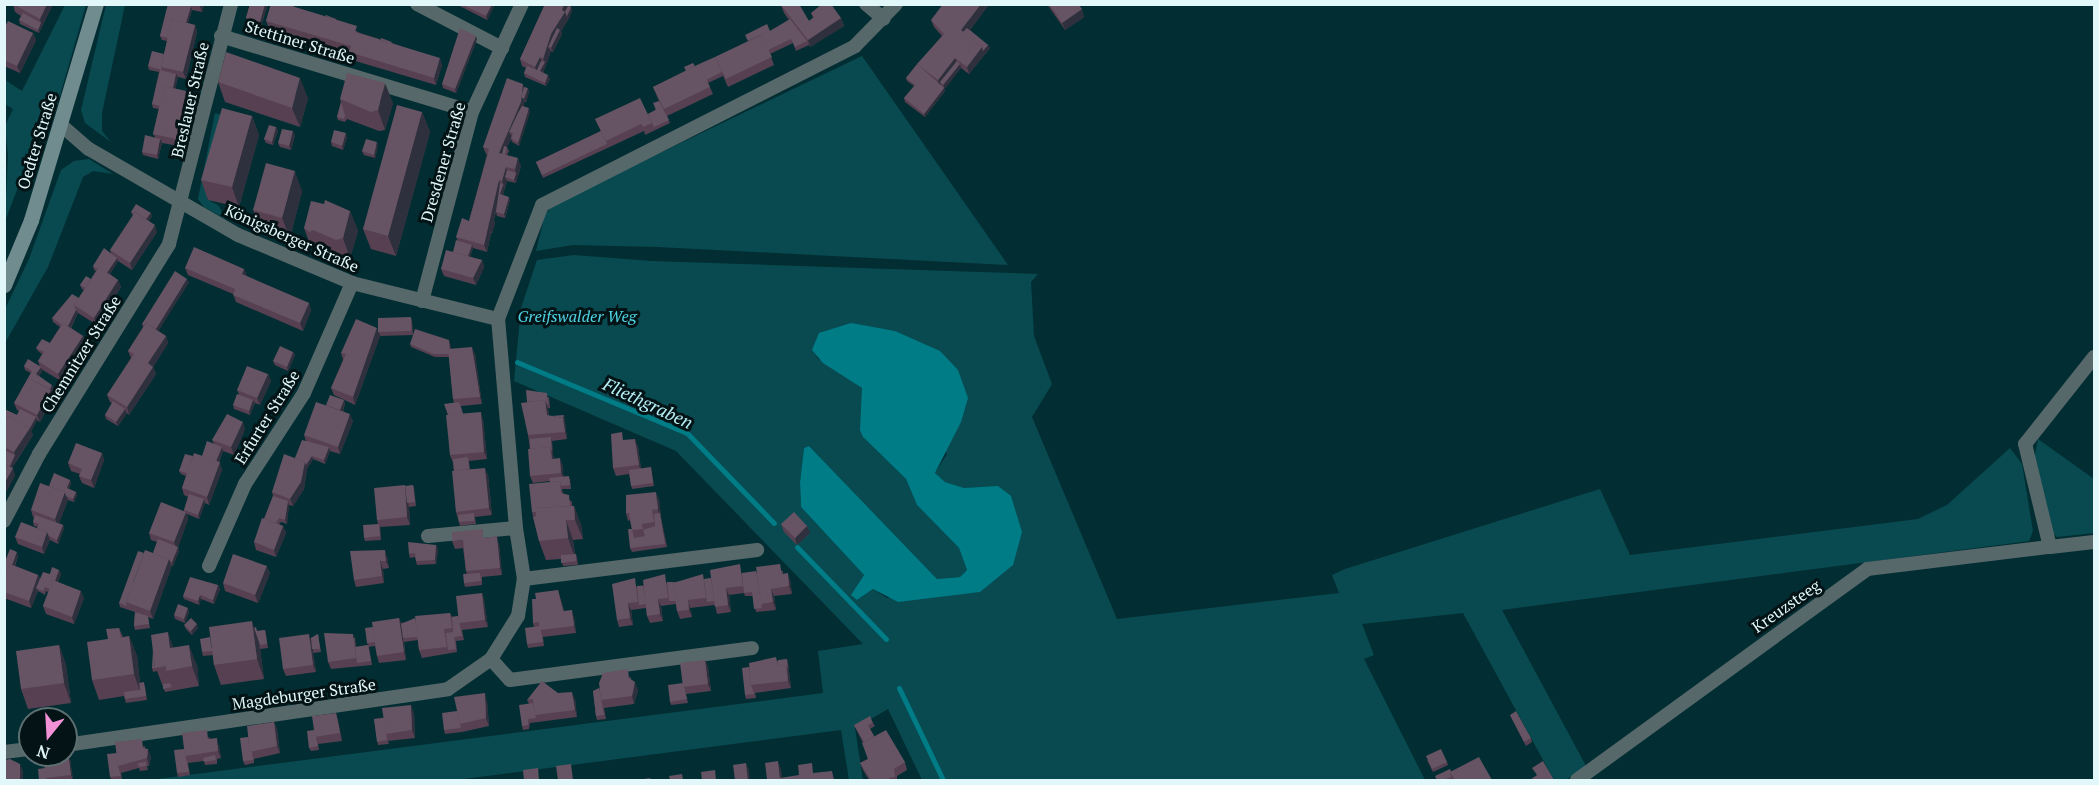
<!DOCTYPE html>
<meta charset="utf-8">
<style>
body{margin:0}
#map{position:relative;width:2099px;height:785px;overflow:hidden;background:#022e33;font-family:"PT Serif",serif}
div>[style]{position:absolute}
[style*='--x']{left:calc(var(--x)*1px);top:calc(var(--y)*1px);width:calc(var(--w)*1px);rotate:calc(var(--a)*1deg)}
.green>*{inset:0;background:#094a51}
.water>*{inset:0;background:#007c87}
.stream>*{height:5px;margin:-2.5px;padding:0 2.5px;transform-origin:2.5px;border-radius:2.5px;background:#007c87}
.street>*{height:14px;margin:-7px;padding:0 7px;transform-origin:7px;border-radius:7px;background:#57686a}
.secondary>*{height:15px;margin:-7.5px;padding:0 7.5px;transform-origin:7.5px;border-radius:7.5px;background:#718c8f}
.wall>*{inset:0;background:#564051}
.shaded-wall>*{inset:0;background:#2e303d}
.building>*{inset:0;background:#665363}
span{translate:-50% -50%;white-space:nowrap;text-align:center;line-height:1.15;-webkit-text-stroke:6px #041416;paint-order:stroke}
.street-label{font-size:16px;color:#e2f7fa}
.park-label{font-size:16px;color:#4ed3e3;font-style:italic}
.water-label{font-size:18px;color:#b6eff6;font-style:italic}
.frame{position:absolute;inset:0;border:6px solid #e2f7fa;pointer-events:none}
.north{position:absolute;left:18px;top:707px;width:60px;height:60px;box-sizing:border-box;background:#041416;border:2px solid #5d6f71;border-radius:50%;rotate:198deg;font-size:16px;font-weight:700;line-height:24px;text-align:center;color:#e2f7fa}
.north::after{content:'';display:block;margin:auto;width:21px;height:27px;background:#f391d6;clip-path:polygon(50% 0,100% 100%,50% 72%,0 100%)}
</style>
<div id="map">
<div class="green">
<div style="clip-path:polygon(65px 5px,86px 5px,52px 123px,44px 120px,5px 221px,8px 155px,5px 126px,13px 109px,5px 104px,5px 80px,22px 91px)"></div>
<div style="clip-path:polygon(106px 5px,125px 5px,102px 113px,102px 131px,111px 142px,85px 123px,81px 110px)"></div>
<div style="clip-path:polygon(862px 56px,1008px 265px,658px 247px,573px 245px,536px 251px,545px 214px,554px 204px)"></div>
<div style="clip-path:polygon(215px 113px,225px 116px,207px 199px,219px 206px,225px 219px,204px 207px,198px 199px)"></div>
<div style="clip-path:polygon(89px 159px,113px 174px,93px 171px,83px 177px,48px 267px,5px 343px,5px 309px,29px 259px,61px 170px,74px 161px)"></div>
<div style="clip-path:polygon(evenodd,574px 255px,651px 261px,1038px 274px,1031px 282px,1034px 336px,1052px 384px,1032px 417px,1117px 619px,1339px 593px,1332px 575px,1345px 569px,1600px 489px,1630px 555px,1918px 519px,1947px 505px,2010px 448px,2022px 464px,2033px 531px,2029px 541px,1502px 610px,1586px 766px,1566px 780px,1554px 780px,1463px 613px,1362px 624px,1374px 655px,1364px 659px,1425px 780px,922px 780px,888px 709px,855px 728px,863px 780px,849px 780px,841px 730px,456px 780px,150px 780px,823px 693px,818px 651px,863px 644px,676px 451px,514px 381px,521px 308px,537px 260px,574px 255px,880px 329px,895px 331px,947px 454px,935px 473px,945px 482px,964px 488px,998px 487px,980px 592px,887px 598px,873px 589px,857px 600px,852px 594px,864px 575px,801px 507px,800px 482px,804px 448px,809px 446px,937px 579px,960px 577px,967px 570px,959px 548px,917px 505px,906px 479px,863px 437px,862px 388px,816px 357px,880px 329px)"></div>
<div style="clip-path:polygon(2038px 439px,2094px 479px,2094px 533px,2057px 537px,2052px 532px,2033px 465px)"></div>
</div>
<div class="water">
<div style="clip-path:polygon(851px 323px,895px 331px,940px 351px,958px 370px,968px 398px,961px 422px,935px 473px,945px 482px,964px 488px,998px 486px,1011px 496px,1022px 532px,1013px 565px,980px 592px,898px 602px,873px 589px,857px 600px,851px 595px,864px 575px,801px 507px,800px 482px,804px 448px,809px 446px,937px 579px,960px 577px,967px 570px,959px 548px,917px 505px,906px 479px,863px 437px,860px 430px,862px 388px,823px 363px,812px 350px,819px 333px)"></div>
</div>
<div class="stream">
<div style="--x:517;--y:362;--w:184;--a:22.7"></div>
<div style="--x:687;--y:433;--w:125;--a:46"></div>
<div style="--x:797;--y:547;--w:128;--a:45.9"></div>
<div style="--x:899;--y:688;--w:102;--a:64.4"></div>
</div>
<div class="street">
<div style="--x:417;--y:4;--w:96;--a:27.4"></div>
<div style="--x:866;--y:4;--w:23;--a:40"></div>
<div style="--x:221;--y:36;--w:262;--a:16.8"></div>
<div style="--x:61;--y:125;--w:37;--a:41"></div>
<div style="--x:89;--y:149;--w:172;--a:30"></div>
<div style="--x:238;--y:235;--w:124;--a:22.8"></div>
<div style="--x:352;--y:283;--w:150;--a:13.9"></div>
<div style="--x:422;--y:301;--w:196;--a:-75.2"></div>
<div style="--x:472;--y:112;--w:119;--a:-65.2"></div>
<div style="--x:4;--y:521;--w:76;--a:-62.4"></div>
<div style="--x:39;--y:454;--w:247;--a:-58.2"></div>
<div style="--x:169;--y:244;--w:248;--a:-75.5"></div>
<div style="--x:516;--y:528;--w:210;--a:-94.9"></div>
<div style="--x:498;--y:319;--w:122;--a:-68.9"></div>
<div style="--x:542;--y:205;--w:351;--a:-26.9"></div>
<div style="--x:855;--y:46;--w:59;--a:-45.7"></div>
<div style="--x:428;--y:536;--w:88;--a:-5.2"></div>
<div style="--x:516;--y:528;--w:52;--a:81.1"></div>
<div style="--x:524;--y:579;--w:235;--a:-7.1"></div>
<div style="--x:2050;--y:547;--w:44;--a:-6.5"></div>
<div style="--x:209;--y:566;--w:90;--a:-66.3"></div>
<div style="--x:245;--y:484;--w:108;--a:-57"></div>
<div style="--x:304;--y:393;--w:120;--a:-66.4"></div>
<div style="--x:491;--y:659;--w:28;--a:48"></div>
<div style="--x:510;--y:680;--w:244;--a:-7.5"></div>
<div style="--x:66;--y:745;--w:386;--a:-8.3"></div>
<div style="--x:448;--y:689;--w:52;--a:-34.9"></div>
<div style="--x:491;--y:659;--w:51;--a:-57.9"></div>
<div style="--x:518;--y:616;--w:37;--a:-81"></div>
<div style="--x:4;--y:752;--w:26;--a:-7"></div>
<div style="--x:1577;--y:780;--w:359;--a:-36"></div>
<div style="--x:1867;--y:569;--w:184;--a:-6.9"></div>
<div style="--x:2050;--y:547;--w:106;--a:-103.6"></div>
<div style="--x:2025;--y:444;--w:111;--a:-51.6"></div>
</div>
<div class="secondary">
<div style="--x:4;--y:285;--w:70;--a:-67.4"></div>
<div style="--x:31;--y:220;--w:226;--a:-73.3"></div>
</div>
<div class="wall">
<div style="clip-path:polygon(13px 4px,53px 4px,39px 33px,20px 24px,19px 20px,21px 16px,15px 12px)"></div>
<div style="clip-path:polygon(168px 4px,204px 4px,202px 12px,192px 10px,188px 23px,195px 25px,197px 32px,186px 79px,178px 77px,175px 89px,186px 91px,189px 98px,179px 146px,162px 143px,158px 159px,143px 155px,142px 152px,155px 137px,153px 134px,159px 109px,153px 108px,152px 104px,159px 72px,149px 70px,148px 66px,164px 54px,167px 41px,162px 40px,160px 36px)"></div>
<div style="clip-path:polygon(250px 4px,268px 4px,261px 26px,248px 21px,246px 18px)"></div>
<div style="clip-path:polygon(271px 4px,294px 4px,294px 7px,337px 20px,360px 33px,392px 43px,442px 65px,436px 85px,352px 60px,349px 52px,269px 28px,266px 21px)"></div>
<div style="clip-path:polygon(456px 4px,495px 4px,487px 20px)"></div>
<div style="clip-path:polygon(545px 4px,569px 4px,569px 6px,571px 7px,572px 11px,568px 20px,561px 31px,562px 34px,553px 52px,551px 51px,543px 73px,550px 79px,546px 86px,525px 77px,524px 73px,526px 68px,522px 66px,520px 59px)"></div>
<div style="clip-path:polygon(989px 4px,970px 30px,988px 45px,990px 48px,969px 74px,961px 68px,944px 88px,945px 91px,925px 117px,905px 102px,904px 98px,914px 86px,907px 81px,906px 78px,942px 36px,934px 27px,931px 20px)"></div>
<div style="clip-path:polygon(1047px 4px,1082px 4px,1080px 6px,1084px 17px,1065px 30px)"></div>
<div style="clip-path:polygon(781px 5px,809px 21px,813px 18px,811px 13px,841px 18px,844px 26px,810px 47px,809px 45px,796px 51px,793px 43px,770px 54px,774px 65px,728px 87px,723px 76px,708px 83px,713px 94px,667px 116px,670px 123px,645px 135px,644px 131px,543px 178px,536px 162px,601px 131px,595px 119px,648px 114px,655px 110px,659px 101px,653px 87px,770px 31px,789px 20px,784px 13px)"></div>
<div style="clip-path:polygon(4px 28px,33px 33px,36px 40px,20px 73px,4px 66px)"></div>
<div style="clip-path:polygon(477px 39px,456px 93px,443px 88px,442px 84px)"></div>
<div style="clip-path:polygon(218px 82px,308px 98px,300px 127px,225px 102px)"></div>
<div style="clip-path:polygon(524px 87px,529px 92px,526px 102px,524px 102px,524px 106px,530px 112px,519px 146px,512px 142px,511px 139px,507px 147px,509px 151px,507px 155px,521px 166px,516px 183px,507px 181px,503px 195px,510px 200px,505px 218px,497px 216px,496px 212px,494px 220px,495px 223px,492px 233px,491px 233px,487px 252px,473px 248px,470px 257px,482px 260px,484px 267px,476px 285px,444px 276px,441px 269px,453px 252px,458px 241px,456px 237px,469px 221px,487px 155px,486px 154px,483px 147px)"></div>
<div style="clip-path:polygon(340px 99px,393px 103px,385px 130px,379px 131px,347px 119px,345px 122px,338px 120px,337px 117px,341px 102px)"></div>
<div style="clip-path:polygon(422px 112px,430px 132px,396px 256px,371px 249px,363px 229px)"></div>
<div style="clip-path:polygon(252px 116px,259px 135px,239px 207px,208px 200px,201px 180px)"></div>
<div style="clip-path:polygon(276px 127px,278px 131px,273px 145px,266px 143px,264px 139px)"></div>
<div style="clip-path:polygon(295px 135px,291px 150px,280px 147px,278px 143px)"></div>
<div style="clip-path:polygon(347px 137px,343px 150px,332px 146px,331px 142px)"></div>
<div style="clip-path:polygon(378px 146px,375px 158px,364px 155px,362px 151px)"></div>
<div style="clip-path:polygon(302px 191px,290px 238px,260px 229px,253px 210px)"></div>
<div style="clip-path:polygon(350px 211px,358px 231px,350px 258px,344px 260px,320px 250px,316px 252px,311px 247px,304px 228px)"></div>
<div style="clip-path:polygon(131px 212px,152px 216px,149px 221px,157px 232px,132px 270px,118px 261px,110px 274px,118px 280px,121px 287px,97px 325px,78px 313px,71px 328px,83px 336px,85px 343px,61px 381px,41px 369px,42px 371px,39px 376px,54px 388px,52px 392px,53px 397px,40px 422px,37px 420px,31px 431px,33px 435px,12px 468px,15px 475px,4px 496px,4px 409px,17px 415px,19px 411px,17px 410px,14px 403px,31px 373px,25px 370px,24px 366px,40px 367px,38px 361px,42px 354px,38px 351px,36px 348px,50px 343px,60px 327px,53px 322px,52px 318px,79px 298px,84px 290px,82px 289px,80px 285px,91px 279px,96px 271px,94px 270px,93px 266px,111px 253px,110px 250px,133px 216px)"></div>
<div style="clip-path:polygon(185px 268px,244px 269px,247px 277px,309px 303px,311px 310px,303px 331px,236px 302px,233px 294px,188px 275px)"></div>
<div style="clip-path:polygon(189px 282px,158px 331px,166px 336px,168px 343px,153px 367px,156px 374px,129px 415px,127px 413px,118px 426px,106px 419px,105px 415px,112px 403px,110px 402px,107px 395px,131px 358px,128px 351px,143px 327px,142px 324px)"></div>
<div style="clip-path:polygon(411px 317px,412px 321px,413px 335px,380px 336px,378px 332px)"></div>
<div style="clip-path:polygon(380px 336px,355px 405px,334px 395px,331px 388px,343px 360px,341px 353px)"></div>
<div style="clip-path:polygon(449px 340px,451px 349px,475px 354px,482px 404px,461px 406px,463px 414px,483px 419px,487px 459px,469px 461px,470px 469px,488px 475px,492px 515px,475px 517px,476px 524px,460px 526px,456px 512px,454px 471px,453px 463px,450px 455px,448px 415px,454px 403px,453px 399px,449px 357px,435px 357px,411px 347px,410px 344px)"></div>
<div style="clip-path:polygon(293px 352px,295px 355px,288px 371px,275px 365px,273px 361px)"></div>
<div style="clip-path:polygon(268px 374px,271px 381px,260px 405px,255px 403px,250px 415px,234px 409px,233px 405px,239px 394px,237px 390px)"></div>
<div style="clip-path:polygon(549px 397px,550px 408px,548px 408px,549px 416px,565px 419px,565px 422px,567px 439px,552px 441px,553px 454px,554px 459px,563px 466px,563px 476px,570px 479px,571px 489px,562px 489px,563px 494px,572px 502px,572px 506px,574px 506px,581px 525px,583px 539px,573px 540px,575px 554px,576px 554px,577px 558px,578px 565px,563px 566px,561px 559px,546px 560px,539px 541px,532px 512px,550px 482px,550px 481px,533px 483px,530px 476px,530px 449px,528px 435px,527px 402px)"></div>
<div style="clip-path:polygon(344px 400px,345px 404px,343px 411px,353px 421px,340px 454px,330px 451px,325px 464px,313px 459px,307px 469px,304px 489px,293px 506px,289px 505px,287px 524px,281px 522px,279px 524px,283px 526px,286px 533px,276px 557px,256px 550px,254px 542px,264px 519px,273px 496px,272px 492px,306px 441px,304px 435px,326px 405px)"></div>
<div style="clip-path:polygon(245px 429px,234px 455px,223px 451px,219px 462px,222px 470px,209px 505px,205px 503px,199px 519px,187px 514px,188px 519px,178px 547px,179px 551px,173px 566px,172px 565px,153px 619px,148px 617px,150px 628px,135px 630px,134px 626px,135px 612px,120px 607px,119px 603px,153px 553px,157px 542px,151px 540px,149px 533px,184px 511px,184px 510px,188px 497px,184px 495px,182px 488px,186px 476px,181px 474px,179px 471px,193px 456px,202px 456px,214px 444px,212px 440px)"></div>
<div style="clip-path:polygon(624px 440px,638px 446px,641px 469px,651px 467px,654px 486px,632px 489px,629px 474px,616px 476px,613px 468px)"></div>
<div style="clip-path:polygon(102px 453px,104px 460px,94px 488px,82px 483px,79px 476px,80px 474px,71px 471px,68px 463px)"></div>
<div style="clip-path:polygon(70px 480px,71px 483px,69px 489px,76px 492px,77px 495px,74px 502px,68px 500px,59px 523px,63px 525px,64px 528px,58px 544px,50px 540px,44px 554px,18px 544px,15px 537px,37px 528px,38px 527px,34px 526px,33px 522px,34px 517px,33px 517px,31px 510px,49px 486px)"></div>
<div style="clip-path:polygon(413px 485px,414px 488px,416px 506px,409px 507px,410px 525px,380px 527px,381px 540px,365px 541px,364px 538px,378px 524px,377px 520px)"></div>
<div style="clip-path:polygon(659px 499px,661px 517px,667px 547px,632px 552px,630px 548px,632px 529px,630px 520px,628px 521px,626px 513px)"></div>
<div style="clip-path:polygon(781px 524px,807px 526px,810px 533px,797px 545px,784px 532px)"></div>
<div style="clip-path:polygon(485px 538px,499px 544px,502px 575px,482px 577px,482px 585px,465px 587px,464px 583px,467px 574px,466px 571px,463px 548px,455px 549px,452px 541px)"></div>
<div style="clip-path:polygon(436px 545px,438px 549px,436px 564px,417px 565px,415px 557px,410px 558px,409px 554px)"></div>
<div style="clip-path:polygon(18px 556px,15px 566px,38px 575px,40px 579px,59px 570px,61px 574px,58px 582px,84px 598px,74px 624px,46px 614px,43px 606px,48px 592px,46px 591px,45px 595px,38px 591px,31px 608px,4px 598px,4px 579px,6px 576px,4px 575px,4px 564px)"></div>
<div style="clip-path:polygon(387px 557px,389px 568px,383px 569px,384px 583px,356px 587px,354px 580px)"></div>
<div style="clip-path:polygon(783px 571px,783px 574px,790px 580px,792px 594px,774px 596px,776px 610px,756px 612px,753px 596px,745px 596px,744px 593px,729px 595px,731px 612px,717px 614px,715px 605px,690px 608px,692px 617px,680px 619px,677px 611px,676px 604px,661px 606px,663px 621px,650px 623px,647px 616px,646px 608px,631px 610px,633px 625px,619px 627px,617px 620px,637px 586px,705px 579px,743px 573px)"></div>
<div style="clip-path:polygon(270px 573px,258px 603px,225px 591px,223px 583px)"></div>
<div style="clip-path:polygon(218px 585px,220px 589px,214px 604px,201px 599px,199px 605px,184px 599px,183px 596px)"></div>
<div style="clip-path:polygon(558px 590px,564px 611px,574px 617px,576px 633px,543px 637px,544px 646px,528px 648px,527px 644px,534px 627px,533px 623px,536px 599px)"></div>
<div style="clip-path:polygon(482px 593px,484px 600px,488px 627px,462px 630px,464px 640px,456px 641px,457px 652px,422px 658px,419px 650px,418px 640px,404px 642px,406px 660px,379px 663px,377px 656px,375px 646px,369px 647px,372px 665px,331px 669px,328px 662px,355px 637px,356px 647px,368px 645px,367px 643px,373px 627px,399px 618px,401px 623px,450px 613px,452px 617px,458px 616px)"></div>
<div style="clip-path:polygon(189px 612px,185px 623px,175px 619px,174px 615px)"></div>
<div style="clip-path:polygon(184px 625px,198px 628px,192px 635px,186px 629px)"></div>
<div style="clip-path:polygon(119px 628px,123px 637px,129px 636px,137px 656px,140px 683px,145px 686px,147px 700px,126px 703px,124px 696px,99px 700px,92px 680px,108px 639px)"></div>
<div style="clip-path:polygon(254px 628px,258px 631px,265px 630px,266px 634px,268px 648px,260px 649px,264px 679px,221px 685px,214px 665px,213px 655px,203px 656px,202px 652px)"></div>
<div style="clip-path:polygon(318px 634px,321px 652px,313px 653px,316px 672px,286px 676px,283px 669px,311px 638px)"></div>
<div style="clip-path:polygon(59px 645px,66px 665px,71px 703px,28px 709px,21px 689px)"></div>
<div style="clip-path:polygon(174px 648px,197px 665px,199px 686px,165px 692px,157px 671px,153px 672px,152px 668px)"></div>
<div style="clip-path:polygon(787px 659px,788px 663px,791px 688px,755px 693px,756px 698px,746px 699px,745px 695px,749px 667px)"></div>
<div style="clip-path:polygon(705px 660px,708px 667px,711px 691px,686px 694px,688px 703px,671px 705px,670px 702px,683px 683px)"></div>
<div style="clip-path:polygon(631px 677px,631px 680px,638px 690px,634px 704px,604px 708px,606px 719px,597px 720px,596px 716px,593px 691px)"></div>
<div style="clip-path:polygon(558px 693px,575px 699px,577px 717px,530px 723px,529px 729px,523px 730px,522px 726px,529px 704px,527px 700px)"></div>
<div style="clip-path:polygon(487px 701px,489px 726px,462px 732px,445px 734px,444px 730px,457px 711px)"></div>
<div style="clip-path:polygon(336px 713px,338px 720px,342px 741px,318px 744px,319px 750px,311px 751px,309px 748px,314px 730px)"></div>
<div style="clip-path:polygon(414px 713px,415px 738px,388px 741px,389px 744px,378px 745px,374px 719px)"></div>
<div style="clip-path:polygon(1510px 715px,1531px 738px,1532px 742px,1526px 746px)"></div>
<div style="clip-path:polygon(274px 722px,277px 729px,280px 753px,254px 759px,254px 763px,245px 765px,243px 761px,248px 737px)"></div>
<div style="clip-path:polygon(873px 723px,875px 726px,870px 729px,874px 736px,905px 762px,907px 770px,897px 776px,897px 780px,869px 780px,863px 770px,860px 763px,868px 759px,863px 743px,854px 725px)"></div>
<div style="clip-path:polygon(209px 737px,210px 739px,219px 746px,221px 758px,217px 759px,217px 764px,205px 765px,204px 761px,188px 763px,190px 775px,178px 777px,177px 773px,184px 749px)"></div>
<div style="clip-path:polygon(145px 746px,145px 748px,151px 757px,149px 766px,147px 766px,148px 770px,140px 771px,139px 768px,121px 773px,122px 779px,112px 780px,110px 777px,117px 753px)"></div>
<div style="clip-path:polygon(70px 759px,73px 780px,39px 780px,45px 768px)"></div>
<div style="clip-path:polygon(1427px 760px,1447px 762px,1448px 765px,1433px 772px)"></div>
<div style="clip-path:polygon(1451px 771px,1492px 780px,1437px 780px)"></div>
</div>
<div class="shaded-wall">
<div style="clip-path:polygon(47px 4px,53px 4px,39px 33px,38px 30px,41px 23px,40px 19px)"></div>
<div style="clip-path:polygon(199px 4px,204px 4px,202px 12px,199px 5px)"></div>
<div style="clip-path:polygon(265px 4px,268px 4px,261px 26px,260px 22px)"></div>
<div style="clip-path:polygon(492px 4px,495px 4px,487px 20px,486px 16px)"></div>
<div style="clip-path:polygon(564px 4px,569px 4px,566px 14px,568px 20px,561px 31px,562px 34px,553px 52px,551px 48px,548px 47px,551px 51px,546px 66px,542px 75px,540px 71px,545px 62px,543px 59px,551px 34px)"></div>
<div style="clip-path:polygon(981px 4px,989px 5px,965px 36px,961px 30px)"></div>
<div style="clip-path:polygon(191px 6px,192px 9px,187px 29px,185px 26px)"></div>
<div style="clip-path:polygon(571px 7px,572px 11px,568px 20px,567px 16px)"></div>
<div style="clip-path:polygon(1082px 9px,1084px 17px,1065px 30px,1062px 23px)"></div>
<div style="clip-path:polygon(841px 18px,844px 26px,810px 47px,808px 40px)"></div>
<div style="clip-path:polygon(195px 25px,197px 32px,186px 79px,183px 72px)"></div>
<div style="clip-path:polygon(33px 33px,36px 40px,20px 73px,17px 66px)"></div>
<div style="clip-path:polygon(476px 36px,477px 39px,456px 93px,455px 89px)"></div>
<div style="clip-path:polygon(988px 45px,990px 48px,985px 54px,983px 51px)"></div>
<div style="clip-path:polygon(982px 47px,985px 54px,969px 74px,967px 67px)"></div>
<div style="clip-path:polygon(540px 57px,543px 64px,538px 74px,535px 67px)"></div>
<div style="clip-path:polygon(440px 58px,442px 65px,436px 85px,434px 78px)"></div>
<div style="clip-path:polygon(955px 58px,958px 65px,940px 82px,941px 86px,940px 87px,938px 80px)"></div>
<div style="clip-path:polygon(960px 64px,961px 68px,945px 89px,943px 85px)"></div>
<div style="clip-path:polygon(176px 74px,178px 77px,174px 95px,172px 92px)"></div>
<div style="clip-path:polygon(548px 75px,550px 79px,546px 86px,545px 83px)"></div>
<div style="clip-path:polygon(300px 78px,308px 98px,300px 127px,292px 108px)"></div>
<div style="clip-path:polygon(385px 83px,393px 103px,385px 130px,378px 110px)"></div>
<div style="clip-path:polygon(523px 84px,526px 91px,528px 88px,529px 92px,526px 102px,525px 100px,523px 110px,513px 133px,509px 132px,511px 135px,512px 136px,503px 157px,499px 153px)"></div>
<div style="clip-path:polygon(944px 88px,945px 91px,925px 117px,924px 114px)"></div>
<div style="clip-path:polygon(186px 91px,189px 98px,179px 146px,176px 139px)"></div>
<div style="clip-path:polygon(529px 108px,530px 112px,519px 146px,518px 143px)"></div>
<div style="clip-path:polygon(422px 112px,430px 132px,396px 256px,388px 236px)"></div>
<div style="clip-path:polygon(252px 116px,259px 135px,239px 207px,232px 187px)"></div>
<div style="clip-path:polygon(276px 127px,278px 131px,273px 145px,272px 142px)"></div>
<div style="clip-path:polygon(293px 131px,295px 135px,291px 150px,289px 146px)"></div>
<div style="clip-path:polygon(346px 133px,347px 137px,343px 150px,342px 146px)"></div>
<div style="clip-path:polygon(160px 139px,162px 142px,158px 159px,157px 155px)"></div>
<div style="clip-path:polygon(377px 142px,378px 146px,375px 158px,374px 155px)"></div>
<div style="clip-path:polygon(518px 158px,521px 166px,516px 183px,514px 180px,516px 173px,515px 169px)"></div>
<div style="clip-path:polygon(506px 167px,508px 174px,505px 177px,507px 181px,505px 188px,502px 181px)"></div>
<div style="clip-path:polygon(295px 171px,302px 191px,290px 238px,282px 218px)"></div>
<div style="clip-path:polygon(499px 180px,501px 187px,494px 220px,495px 223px,492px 233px,491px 231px,487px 252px,484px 245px)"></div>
<div style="clip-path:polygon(503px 185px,505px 188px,502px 198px,500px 194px)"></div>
<div style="clip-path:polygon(509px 197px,510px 200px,505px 218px,504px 214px)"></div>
<div style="clip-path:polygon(350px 211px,358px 231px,350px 258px,343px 238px)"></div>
<div style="clip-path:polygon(151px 213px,152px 216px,146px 225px,145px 221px)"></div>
<div style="clip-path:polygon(155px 225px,157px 232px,132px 270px,130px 263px)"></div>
<div style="clip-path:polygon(472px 245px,473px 248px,468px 263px,467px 259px)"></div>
<div style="clip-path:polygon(117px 258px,118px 261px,107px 278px,106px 274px)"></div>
<div style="clip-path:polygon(482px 260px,484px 267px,476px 285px,473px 278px)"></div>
<div style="clip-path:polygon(244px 269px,247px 276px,244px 282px,242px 274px)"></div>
<div style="clip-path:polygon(187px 279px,189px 282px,156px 335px,154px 331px)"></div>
<div style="clip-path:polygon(118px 280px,121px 287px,97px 325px,94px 318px)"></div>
<div style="clip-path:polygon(309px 303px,311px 310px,303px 331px,300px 323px)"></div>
<div style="clip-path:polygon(76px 310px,78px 313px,68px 332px,67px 328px)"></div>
<div style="clip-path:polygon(377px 328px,380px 336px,355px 405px,353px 397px)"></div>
<div style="clip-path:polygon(83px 336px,85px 343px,61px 381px,58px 374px)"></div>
<div style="clip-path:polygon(166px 336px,168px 343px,151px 371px,148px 363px)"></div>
<div style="clip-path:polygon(472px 347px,475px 354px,482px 404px,480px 397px)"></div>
<div style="clip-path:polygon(293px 352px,295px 355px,288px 371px,287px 367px)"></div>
<div style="clip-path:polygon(41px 367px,42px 371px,37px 378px,36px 374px)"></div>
<div style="clip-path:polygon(153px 367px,156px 374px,129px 415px,127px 407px)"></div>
<div style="clip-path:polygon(268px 374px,271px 381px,260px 405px,257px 398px)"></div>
<div style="clip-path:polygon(52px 385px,54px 388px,52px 392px,53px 397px,40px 422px,37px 415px)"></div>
<div style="clip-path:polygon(253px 400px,255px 403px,250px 415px,249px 411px)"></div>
<div style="clip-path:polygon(344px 400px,345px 404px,340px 417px,339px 413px)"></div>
<div style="clip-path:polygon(545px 400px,548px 408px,549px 417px,547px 415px)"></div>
<div style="clip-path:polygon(125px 409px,127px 413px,118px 426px,116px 422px)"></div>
<div style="clip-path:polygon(481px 412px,483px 419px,487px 459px,484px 452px)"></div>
<div style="clip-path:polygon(350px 414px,353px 421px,340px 454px,338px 447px)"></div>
<div style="clip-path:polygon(564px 415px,565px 419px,565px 422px,567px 439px,565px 432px,563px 421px)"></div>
<div style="clip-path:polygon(36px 417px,37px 421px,31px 431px,33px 435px,17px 459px,10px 472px,9px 469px,15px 455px,14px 452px)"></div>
<div style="clip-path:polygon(243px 422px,245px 429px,234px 455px,231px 447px)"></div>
<div style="clip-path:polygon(551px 437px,552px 441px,554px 466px,552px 459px)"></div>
<div style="clip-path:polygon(635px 439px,638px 446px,641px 472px,639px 465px)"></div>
<div style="clip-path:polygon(222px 447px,223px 451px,216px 468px,215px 464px)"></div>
<div style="clip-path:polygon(329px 447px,330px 451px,325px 464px,324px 460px)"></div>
<div style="clip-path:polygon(102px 453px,104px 460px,94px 488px,91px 480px)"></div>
<div style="clip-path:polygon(312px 456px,313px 459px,307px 469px,306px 465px)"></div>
<div style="clip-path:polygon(560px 458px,563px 466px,564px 480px,561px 473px)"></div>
<div style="clip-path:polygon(220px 462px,222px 470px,209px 505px,207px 497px)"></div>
<div style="clip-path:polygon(305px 462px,307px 469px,304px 489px,293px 506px,290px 499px)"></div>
<div style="clip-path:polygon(13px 468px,15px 475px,4px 496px,4px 484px)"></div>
<div style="clip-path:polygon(485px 468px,488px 475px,492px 515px,489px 508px)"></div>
<div style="clip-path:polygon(70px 480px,71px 483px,68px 492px,67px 488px)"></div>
<div style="clip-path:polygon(405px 485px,409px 507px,410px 525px,407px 517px)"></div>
<div style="clip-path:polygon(65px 492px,68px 500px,58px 526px,55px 519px)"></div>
<div style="clip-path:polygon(76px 492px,77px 495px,74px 502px,73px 499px)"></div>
<div style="clip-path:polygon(656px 492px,659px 499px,661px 517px,667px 547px,658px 509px)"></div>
<div style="clip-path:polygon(204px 499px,205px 503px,199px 519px,198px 515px)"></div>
<div style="clip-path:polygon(288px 501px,289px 505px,287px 524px,285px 520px)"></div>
<div style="clip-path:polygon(574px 506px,581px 525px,583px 539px,575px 520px)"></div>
<div style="clip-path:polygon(186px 512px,188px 519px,178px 547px,179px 551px,173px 566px,172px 562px,177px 550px,174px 542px)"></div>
<div style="clip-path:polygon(566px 520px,573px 540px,575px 558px,568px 538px)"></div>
<div style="clip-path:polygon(63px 525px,64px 528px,58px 544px,57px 540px)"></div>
<div style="clip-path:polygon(283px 526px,286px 533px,276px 557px,274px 550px)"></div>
<div style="clip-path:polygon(807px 526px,810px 533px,797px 545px,795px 538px)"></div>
<div style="clip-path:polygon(47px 532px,50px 540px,44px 554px,42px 547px)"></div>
<div style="clip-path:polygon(497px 536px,499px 544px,502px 575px,500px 568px)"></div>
<div style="clip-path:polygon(436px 545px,438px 549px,436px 564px,435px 560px)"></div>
<div style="clip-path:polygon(385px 550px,387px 557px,389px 568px,386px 561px)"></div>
<div style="clip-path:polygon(17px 552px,18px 556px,10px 577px,9px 574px)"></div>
<div style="clip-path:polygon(169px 559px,172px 566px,153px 619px,150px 611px)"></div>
<div style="clip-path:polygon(380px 561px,383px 569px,384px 583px,382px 576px)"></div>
<div style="clip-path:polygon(267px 566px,270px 573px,258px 603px,255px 595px)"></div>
<div style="clip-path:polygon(59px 570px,61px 574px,53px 593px,52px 590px)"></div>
<div style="clip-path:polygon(788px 573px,790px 580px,792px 594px,789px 586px)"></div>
<div style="clip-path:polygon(38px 575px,41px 582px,36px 588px,38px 591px,31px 608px,29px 601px)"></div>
<div style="clip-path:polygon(218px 585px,220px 589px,214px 604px,213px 600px)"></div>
<div style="clip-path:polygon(726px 588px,729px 595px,731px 612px,728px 605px)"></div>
<div style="clip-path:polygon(771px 589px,774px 596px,776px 610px,773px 602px)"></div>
<div style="clip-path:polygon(81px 591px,84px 598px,74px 624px,72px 617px)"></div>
<div style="clip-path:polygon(482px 593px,484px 600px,488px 627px,485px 620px)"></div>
<div style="clip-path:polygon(200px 595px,201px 599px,199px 605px,198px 601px)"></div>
<div style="clip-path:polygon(658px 599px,661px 606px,663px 621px,660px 614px)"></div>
<div style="clip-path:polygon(688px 600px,690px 608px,692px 617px,689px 610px)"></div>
<div style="clip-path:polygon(628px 603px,631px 610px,633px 625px,630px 618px)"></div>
<div style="clip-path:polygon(188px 608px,189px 612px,185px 623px,184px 619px)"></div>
<div style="clip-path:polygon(572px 610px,574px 617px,576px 633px,574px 626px)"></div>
<div style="clip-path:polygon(399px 618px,402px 626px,403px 638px,406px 660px,404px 652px)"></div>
<div style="clip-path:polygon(252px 621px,259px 641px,260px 645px,259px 645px,260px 649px,264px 679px,257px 659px)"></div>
<div style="clip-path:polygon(197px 624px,198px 628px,192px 635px,191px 631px)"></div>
<div style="clip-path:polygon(168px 632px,175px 652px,170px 648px)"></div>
<div style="clip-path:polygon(309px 634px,312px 642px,316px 672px,313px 665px)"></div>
<div style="clip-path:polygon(129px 636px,137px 656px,141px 694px,134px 674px)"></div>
<div style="clip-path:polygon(59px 645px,66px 665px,71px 703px,64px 683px)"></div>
<div style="clip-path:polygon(189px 645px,197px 665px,199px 686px,192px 666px)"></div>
<div style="clip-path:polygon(787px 659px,788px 663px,791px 688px,788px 681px)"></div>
<div style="clip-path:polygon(705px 660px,708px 667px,711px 691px,708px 684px)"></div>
<div style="clip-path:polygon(635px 682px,638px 690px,634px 704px,632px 696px)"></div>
<div style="clip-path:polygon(572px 692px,575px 699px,577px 717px,575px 710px)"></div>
<div style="clip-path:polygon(485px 693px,487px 701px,489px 726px,486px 718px)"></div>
<div style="clip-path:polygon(411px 705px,414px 713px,415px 738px,412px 730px)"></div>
<div style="clip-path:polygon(274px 722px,277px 729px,280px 753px,277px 746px)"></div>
<div style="clip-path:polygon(217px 738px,219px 746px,221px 758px,218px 751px)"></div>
<div style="clip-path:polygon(148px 749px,151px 757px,149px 766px,147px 758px)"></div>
<div style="clip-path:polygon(68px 752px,70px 759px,73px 780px,71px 775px)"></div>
<div style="clip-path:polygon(778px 761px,781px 769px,783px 780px,780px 778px)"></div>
<div style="clip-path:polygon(746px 763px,749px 770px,750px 780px,748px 780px)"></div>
<div style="clip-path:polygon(20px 764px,23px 771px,23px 780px,20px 780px)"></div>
</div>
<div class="building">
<div style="clip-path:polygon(13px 4px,47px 4px,40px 19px)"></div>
<div style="clip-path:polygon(168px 4px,187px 4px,191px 6px,186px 23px,172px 19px,168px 38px,160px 36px)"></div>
<div style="clip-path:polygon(250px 4px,265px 4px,260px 22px,246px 18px)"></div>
<div style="clip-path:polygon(271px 4px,285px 4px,357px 26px,355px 32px,440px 58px,434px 78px,349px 52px,351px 46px,266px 21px)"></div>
<div style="clip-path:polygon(465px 4px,492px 4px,486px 16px,465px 6px)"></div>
<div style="clip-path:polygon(545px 4px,564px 4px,562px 10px,565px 12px,551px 34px,543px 59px,540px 57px,535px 67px,520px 59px)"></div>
<div style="clip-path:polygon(782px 4px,799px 4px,809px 21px,814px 17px,811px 13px,822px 4px,831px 4px,841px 18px,808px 40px,781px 5px)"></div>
<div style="clip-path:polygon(943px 4px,981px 4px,961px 30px,982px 47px,967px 67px,955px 58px,938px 80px,917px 64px,944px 34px,931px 20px)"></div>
<div style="clip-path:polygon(1049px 4px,1078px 4px,1082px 9px,1062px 23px)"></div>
<div style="clip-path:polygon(568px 6px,571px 7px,567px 16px,565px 12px)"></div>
<div style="clip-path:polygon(23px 13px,41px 23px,38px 30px,19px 20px)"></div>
<div style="clip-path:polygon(326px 15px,336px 19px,336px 20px,325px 16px)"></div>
<div style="clip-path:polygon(172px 19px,195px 25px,183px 72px,161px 67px)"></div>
<div style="clip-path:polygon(790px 19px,807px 41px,795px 47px,791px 39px,768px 50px,761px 35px,748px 41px,745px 35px,767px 24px,770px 31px)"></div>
<div style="clip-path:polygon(8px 21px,33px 33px,17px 66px,4px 60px,4px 28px)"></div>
<div style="clip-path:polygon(460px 28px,476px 36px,455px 89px,442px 84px)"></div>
<div style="clip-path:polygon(557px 28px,560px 30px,551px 48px,548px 47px)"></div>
<div style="clip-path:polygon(967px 28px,988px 45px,983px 51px,982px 47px,963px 32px)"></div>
<div style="clip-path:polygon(761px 35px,772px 57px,726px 79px,715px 57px)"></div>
<div style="clip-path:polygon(381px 38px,392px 42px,391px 43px,381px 40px)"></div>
<div style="clip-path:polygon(152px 51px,164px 54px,161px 67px,162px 70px,148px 66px)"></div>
<div style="clip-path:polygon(226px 52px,300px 78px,292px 108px,218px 82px)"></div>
<div style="clip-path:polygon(715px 57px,722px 72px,706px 80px,699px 64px)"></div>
<div style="clip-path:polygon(541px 61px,545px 62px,540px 71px,548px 75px,545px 83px,524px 73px,527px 66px,537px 70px)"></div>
<div style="clip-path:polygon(957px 61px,960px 64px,943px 85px,940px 82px)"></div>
<div style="clip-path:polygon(693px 63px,695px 66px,686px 71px,684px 67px)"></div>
<div style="clip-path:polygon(699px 64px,710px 87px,664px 109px,653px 87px)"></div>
<div style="clip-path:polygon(917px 64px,944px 88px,924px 114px,904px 98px,915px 85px,906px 78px)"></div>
<div style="clip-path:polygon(160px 70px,176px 74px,173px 88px,164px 86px,160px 106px,152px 104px)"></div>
<div style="clip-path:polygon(347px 73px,385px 83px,378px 110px,371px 112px,340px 99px)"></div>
<div style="clip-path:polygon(507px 78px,523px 84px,521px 102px,499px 153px,518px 158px,515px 169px,506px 167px,502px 181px,499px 180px,484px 245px,456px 237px,462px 218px,469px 221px,489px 149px,483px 147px)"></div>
<div style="clip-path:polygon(164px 86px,186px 91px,176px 139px,153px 134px)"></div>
<div style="clip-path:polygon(524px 87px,528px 88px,524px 99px,521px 97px)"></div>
<div style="clip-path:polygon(640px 98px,652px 123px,643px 127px,641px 124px,606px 141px,595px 119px)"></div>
<div style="clip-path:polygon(659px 101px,669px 120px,654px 127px,648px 114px,656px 110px,653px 103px)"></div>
<div style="clip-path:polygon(341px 102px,345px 115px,344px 119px,337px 117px)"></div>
<div style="clip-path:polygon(397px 105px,422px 112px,388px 236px,363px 229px)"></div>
<div style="clip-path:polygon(522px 106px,529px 108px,518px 143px,511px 138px,513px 133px,509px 132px,518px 113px)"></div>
<div style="clip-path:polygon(222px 108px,252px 116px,232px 187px,201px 180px)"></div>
<div style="clip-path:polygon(269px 125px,276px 127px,272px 142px,264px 139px)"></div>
<div style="clip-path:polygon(282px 129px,293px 131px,289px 146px,278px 143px)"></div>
<div style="clip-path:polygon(334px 130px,346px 133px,342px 146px,331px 142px)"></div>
<div style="clip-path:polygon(601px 131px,607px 144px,542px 175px,536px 162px)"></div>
<div style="clip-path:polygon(145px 135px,160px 139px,157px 155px,142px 152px)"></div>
<div style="clip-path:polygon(366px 139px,377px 142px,374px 155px,362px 151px)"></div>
<div style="clip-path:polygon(504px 146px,507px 147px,505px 155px,502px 154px)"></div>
<div style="clip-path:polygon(266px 163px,295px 171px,282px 218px,253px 210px)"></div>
<div style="clip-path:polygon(507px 170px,516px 173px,514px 180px,505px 177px)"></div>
<div style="clip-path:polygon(500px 183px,503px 185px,500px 194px,509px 197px,504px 214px,496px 212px)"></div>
<div style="clip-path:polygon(325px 200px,350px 211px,343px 238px,336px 240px,313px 230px,309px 232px,304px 228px,311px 201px,324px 204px)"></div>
<div style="clip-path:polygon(136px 204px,151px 213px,146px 219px,135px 212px,134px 214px,131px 212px)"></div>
<div style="clip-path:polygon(135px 212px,155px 225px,130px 263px,110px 250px)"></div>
<div style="clip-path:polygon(456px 240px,472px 245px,468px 256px,453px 252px)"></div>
<div style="clip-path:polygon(194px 247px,244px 269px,242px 274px,309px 303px,300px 323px,233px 295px,235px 289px,185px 268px)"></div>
<div style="clip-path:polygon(104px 248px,117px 258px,107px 273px,99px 267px,97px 269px,93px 266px)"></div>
<div style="clip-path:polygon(446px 250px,482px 260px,473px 278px,441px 269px)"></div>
<div style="clip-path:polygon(99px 267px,118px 280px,94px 318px,74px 305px)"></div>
<div style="clip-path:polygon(175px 271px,187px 279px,156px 329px,146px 323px,144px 325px,142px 324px)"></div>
<div style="clip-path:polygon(86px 276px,91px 279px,85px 288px,80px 285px)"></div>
<div style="clip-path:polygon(72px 294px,79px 298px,74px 305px,76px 310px,68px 326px,63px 323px,62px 325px,52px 318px)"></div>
<div style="clip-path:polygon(411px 317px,411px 331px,378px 332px,378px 318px)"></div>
<div style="clip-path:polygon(356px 319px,377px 328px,353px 397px,331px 388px,346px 354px,341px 353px)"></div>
<div style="clip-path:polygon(63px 323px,83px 336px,58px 374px,38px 361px)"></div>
<div style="clip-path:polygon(146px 323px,166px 336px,148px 363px,153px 367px,127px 407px,107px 395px,134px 354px,128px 351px)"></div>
<div style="clip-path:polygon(415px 329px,449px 340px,449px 354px,433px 354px,410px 344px)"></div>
<div style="clip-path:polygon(42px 339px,50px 343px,44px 352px,36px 348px)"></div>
<div style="clip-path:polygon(280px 346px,293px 352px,287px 367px,273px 361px)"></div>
<div style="clip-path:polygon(472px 347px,480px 397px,453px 399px,448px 349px)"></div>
<div style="clip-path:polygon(28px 359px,41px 367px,36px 374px,52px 385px,50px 389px,28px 378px,32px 371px,24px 366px)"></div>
<div style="clip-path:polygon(247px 366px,268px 374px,257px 398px,237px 390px)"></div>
<div style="clip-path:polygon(28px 378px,51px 390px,37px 415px,14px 403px)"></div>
<div style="clip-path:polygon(526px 390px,547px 393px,548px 404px,547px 404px,545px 400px,527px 402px)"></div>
<div style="clip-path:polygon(237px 394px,253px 400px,249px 411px,233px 405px)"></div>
<div style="clip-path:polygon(330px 395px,344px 400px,340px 410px,326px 405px)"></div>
<div style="clip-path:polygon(545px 400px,547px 415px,563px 418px,565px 432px,528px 435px,521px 403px)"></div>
<div style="clip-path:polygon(113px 401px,125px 409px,116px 422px,105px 415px)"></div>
<div style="clip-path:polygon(316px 402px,350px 414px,338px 447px,304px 435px)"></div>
<div style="clip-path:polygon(459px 402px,463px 414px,448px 415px,444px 404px)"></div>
<div style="clip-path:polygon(4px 409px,17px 415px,20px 409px,36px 417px,30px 428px,7px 416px,4px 420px)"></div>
<div style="clip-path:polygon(481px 412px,484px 452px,450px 455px,446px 415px)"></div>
<div style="clip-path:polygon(227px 414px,243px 422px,231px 447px,212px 440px)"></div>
<div style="clip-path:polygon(564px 415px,563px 419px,563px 418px,551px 416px)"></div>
<div style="clip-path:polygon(7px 416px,30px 428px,14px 452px,4px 447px,4px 420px)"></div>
<div style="clip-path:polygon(622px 432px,623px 440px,635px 439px,639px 465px,613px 468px,611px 434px)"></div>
<div style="clip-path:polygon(551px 437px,552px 451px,550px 447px,530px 449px,530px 439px)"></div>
<div style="clip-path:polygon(302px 440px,329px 447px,324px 460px,312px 456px,306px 465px,305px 462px,295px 458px)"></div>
<div style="clip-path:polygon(207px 441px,222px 447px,216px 461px,202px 456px)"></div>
<div style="clip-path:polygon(76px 443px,102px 453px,91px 480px,79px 476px,82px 469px,68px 463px)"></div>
<div style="clip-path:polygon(550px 447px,552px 459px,560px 458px,561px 473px,530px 476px,528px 449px)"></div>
<div style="clip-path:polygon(4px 450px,15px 455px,10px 466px,4px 464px)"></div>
<div style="clip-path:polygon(194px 453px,220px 462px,207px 497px,182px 488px)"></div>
<div style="clip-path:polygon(185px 454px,193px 456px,187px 473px,179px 471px)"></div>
<div style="clip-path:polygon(284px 454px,305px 462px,301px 482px,290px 499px,272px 492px)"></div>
<div style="clip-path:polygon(468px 457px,469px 469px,454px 471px,453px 459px)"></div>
<div style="clip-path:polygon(4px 464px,13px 468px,4px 484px)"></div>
<div style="clip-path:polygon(651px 467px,653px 483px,631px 486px,629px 470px)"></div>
<div style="clip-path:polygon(485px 468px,489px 508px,456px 512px,452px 471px)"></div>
<div style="clip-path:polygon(54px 473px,70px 480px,67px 488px,76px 492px,73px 499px,66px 496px,65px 492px,49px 486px)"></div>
<div style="clip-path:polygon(569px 476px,570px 485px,561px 486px,560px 481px,550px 482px,549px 478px)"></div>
<div style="clip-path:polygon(560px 481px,561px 493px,569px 495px,570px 506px,536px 508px,536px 512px,532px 512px,529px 484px)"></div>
<div style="clip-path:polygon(40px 483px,65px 492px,55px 519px,31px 510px)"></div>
<div style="clip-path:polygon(405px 485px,407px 517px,377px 520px,374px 488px)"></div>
<div style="clip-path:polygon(413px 485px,415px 502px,407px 503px,405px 486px)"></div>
<div style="clip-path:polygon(656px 492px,658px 509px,652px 510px,654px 522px,642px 524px,643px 529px,632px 530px,629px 513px,626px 513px,626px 495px)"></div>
<div style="clip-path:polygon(189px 494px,204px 499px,198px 515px,184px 510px)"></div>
<div style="clip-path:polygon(273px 496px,288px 501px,285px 520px,279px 518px,276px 523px,264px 519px)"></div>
<div style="clip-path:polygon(161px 502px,186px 512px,174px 542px,149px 533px)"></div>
<div style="clip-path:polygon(574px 506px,575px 520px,566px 520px,568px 538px,539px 541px,533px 517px,536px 516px,536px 508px)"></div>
<div style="clip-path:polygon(794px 512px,807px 526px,795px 538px,781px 524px)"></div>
<div style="clip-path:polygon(474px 513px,474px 521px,459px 522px,458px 515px)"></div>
<div style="clip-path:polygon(660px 513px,665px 544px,630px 548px,628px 529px,632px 529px,634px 538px,645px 536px,643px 530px,655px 526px,654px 514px)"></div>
<div style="clip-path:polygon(35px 515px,63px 525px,57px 540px,49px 536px,47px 532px,37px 528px,39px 524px,33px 522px)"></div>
<div style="clip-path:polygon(262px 518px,283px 526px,274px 550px,254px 542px)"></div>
<div style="clip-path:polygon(21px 522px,47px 532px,42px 547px,15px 537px)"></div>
<div style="clip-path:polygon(379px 524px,380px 536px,364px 538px,363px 525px)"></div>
<div style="clip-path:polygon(483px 529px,483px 538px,497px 536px,500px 568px,466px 571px,463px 540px,452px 541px,452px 532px)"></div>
<div style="clip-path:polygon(158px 539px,178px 547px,172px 562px,171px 562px,169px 559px,153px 553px)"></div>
<div style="clip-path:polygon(408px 542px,436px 545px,435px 560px,416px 561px,415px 553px,409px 554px)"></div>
<div style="clip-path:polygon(10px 549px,17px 552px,12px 565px,10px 564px,7px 573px,4px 572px,4px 564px)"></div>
<div style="clip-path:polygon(145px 550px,169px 559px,150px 611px,126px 602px)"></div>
<div style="clip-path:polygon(385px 550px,386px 561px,380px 561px,382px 576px,354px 580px,350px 551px)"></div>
<div style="clip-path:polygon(138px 551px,144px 553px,126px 602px,127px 606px,119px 603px)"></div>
<div style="clip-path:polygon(233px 554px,267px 566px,255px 595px,223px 583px)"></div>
<div style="clip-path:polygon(576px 554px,576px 561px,561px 563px,561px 555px)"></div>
<div style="clip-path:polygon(10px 564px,38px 575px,29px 601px,4px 592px,4px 579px)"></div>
<div style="clip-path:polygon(740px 564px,743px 586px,726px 588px,728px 605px,715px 607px,710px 570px)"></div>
<div style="clip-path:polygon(780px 564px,782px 574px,788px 573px,789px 586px,771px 589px,773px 602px,761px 604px,756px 567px)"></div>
<div style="clip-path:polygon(52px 567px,59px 570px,55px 581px,53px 580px,50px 589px,45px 587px,43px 591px,36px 588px,43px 572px,50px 574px)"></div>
<div style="clip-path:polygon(756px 571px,762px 608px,754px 609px,752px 592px,744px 593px,742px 573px)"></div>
<div style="clip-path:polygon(480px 573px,481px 581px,464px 583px,463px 574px)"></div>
<div style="clip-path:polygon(665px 574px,668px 598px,658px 599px,660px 614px,647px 616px,643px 580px)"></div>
<div style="clip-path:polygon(703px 574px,706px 598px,688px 600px,689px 610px,677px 611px,673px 583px)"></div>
<div style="clip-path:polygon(190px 577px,218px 585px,213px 600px,200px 595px,198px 601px,183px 596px)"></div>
<div style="clip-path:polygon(635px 578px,638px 602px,628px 603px,630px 618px,617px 620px,612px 584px)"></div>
<div style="clip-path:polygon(711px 578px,714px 601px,707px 602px,704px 579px)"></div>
<div style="clip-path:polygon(53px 580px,81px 591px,72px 617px,43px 606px)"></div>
<div style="clip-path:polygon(667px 582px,674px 582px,673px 583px,676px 601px,669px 601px)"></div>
<div style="clip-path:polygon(637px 586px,643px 586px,646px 604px,639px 605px)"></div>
<div style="clip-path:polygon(558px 590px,563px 611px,572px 610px,574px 626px,540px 630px,539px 622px,533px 623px,532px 599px,536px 599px,535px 593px)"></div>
<div style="clip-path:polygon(482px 593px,485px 620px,459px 623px,456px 596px)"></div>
<div style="clip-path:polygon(178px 604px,188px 608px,184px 619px,174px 615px)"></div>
<div style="clip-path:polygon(135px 612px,148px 616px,149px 624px,134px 626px)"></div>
<div style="clip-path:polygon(450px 613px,452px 628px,444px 629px,447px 647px,419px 650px,415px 616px)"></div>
<div style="clip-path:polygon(458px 616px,462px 636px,454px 637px,456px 649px,448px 650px,446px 633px,453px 632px,452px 617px)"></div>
<div style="clip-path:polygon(191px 618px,197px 624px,191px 631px,184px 625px)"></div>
<div style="clip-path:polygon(399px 618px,404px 652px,377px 656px,372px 622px)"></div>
<div style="clip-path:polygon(415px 618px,418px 637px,403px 638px,401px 624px)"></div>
<div style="clip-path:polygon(252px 621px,257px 659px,214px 665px,209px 627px)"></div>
<div style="clip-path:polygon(540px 626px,543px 642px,527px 644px,525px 628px)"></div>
<div style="clip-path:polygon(256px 627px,257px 631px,265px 630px,267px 644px,260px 645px,254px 628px)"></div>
<div style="clip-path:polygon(373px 627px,375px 642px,367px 643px,365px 628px)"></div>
<div style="clip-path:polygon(119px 628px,121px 638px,129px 636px,134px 674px,92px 680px,87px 642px,108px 639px,106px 629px)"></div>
<div style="clip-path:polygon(168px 632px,170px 648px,189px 645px,192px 666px,166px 671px,166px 666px,155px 668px,151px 635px)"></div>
<div style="clip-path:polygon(324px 633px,353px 634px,356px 658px,328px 662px)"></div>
<div style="clip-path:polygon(309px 634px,313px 665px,283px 669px,279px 638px)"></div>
<div style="clip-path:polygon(318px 634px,320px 649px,312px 649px,311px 638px)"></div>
<div style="clip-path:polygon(210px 637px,212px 651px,202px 652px,200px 639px)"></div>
<div style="clip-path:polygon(59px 645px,64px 683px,21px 689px,16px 651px)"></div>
<div style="clip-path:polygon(368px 645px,371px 661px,357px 663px,355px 647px)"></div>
<div style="clip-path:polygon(153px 649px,155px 668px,152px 668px)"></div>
<div style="clip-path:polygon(776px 657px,778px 666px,786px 665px,788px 681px,751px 685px,749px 663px)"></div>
<div style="clip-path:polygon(787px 659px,788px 669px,786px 665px,778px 666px,778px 660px)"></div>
<div style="clip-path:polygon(705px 660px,708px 684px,683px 687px,680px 663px)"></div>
<div style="clip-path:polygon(749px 667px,751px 685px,754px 694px,745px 695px,742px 668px)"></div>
<div style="clip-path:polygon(628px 669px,629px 678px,635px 682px,632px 696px,601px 700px,599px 683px,603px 673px)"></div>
<div style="clip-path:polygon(542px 681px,558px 693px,572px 692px,575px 710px,535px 715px,533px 699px,527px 700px)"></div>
<div style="clip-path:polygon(144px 682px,146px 696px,125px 699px,124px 692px,140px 690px,139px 683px)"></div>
<div style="clip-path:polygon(170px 683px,172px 687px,163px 689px,163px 684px)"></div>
<div style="clip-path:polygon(683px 683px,687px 699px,670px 702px,668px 685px)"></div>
<div style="clip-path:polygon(599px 688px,604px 715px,596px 716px,593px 691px)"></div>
<div style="clip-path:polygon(485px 693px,486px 718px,460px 724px,454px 697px)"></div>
<div style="clip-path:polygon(533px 703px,536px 718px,528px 719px,528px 725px,522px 726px,519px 705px)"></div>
<div style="clip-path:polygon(411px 705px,412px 730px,386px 734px,382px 708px)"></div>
<div style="clip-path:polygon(457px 711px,461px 728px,444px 730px,442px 713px)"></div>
<div style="clip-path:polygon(1516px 711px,1531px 738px,1524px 742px,1510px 715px)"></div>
<div style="clip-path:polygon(336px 713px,340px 733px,315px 737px,312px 716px)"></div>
<div style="clip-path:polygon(870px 716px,873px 723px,868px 725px,874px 736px,864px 742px,854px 725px)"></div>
<div style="clip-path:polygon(384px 718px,387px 740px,377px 742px,374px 719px)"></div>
<div style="clip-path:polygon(274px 722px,277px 746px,250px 752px,247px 726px)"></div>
<div style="clip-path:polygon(207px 730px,208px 739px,217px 738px,218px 751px,185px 756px,182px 733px)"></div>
<div style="clip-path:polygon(314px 730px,318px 746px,309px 748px,307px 731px)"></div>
<div style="clip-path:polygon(886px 730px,905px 762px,894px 769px,895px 777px,889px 778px,890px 780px,882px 780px,882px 779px,871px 780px,860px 763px,868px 759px,862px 743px)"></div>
<div style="clip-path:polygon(248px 737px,250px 752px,252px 752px,253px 760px,243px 761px,240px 738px)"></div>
<div style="clip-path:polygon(142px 739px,143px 748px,148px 749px,147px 758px,118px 766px,115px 742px)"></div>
<div style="clip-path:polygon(184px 749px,189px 772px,177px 773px,174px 750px)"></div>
<div style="clip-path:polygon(1441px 749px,1447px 762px,1432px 769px,1426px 756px)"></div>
<div style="clip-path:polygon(66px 752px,68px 752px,71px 775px,46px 778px,43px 755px,66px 755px)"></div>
<div style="clip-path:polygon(117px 753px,118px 766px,121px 776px,110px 777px,107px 754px)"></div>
<div style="clip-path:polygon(215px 755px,216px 760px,204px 762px,203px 758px)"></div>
<div style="clip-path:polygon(1479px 757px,1492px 780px,1455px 780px,1450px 772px)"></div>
<div style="clip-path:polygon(10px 759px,20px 764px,20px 780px,4px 780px,4px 760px)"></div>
<div style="clip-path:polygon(778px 761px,780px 778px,799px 775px,798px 765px,812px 763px,813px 773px,832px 771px,834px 780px,759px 780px,767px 779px,765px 763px)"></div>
<div style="clip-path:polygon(1543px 761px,1554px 780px,1530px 780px,1537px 775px,1532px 768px)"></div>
<div style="clip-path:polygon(146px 762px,146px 766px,139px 767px,138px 763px)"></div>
<div style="clip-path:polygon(746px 763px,748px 780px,735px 780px,733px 765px)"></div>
<div style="clip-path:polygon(571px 764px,573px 780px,558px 780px,556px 766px)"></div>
<div style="clip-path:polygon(45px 768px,47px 780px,39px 780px,38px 769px)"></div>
<div style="clip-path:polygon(538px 768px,539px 780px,524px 780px,523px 770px)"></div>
<div style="clip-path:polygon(1450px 769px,1451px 771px,1450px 772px,1451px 777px,1443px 780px,1437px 780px,1435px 776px)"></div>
<div style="clip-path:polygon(715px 770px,716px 780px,702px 780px,701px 772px)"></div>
<div style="clip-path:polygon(682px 774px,683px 780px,670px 780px,669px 776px)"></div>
<div style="clip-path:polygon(650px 778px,651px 780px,637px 780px)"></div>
</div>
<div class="street-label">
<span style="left:300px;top:42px;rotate:17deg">Stettiner Straße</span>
<span style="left:190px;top:100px;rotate:-77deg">Breslauer Straße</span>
<span style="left:37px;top:141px;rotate:-73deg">Oedter Straße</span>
<span style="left:443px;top:162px;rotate:-74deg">Dresdener Straße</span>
<span style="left:292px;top:238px;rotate:24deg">Königsberger Straße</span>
<span style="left:81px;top:354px;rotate:-58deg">Chemnitzer Straße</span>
<span style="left:267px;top:417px;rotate:-58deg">Erfurter Straße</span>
<span style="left:1786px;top:606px;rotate:-35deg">Kreuzsteeg</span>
<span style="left:304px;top:694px;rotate:-8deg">Magdeburger Straße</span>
</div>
<div class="park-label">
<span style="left:577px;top:316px">Greifswalder Weg</span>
</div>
<div class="water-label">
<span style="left:648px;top:403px;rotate:25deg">Fliethgraben</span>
</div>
<div class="frame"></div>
<div class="north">N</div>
</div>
